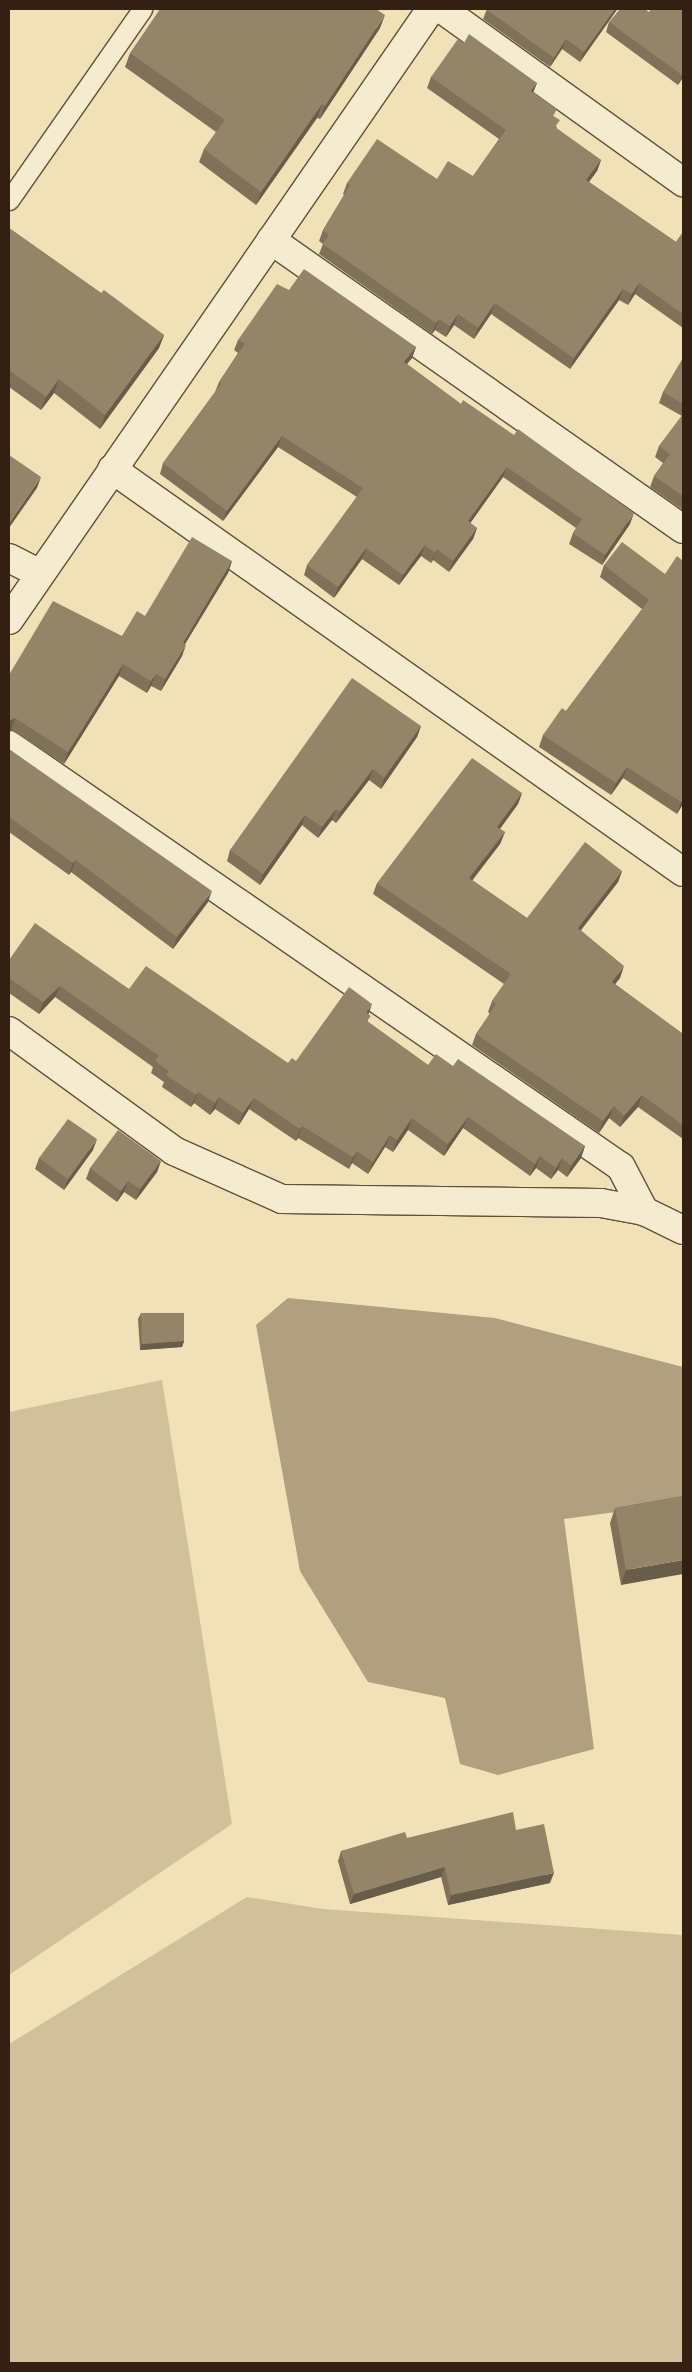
<!DOCTYPE html>
<style>
body{margin:0}
#map{position:relative;width:692px;height:2372px;overflow:hidden;background:#f0e2b6;font-family:"IM FELL Double Pica",serif}
div>[style]{position:absolute}
[style*='--x']{left:calc(var(--x)*1px);top:calc(var(--y)*1px);width:calc(var(--w)*1px);rotate:calc(var(--a)*1deg)}
.green>*{inset:0;background:#d0c19a}
.water>*{inset:0;background:#b0a07f}
.roads{filter:drop-shadow(1px 0 #62503c) drop-shadow(-1px 0 #62503c) drop-shadow(0 1px #62503c) drop-shadow(0 -1px #62503c)}
.service>*{height:19px;margin:-9.5px;padding:0 9.5px;transform-origin:9.5px;border-radius:9.5px;background:#f5ecd0}
.minor>*{height:28px;margin:-14px;padding:0 14px;transform-origin:14px;border-radius:14px;background:#f5ecd0}
.tertiary>*{height:28px;margin:-14px;padding:0 14px;transform-origin:14px;border-radius:14px;background:#f5ecd0}
.wall>*{inset:0;background:#807259}
.shaded-wall>*{inset:0;background:#685d49}
.building>*{inset:0;background:#958568}
span{translate:-50% -50%;white-space:nowrap;text-align:center;line-height:1.15;-webkit-text-stroke:4px #f5ecd0;paint-order:stroke}
.frame{position:absolute;inset:0;border:10px solid #332013;pointer-events:none}
</style>
<div id="map">
<div class="green">
<div style="clip-path:polygon(162px 1380px,232px 1824px,9px 1975px,9px 1412px)"></div>
<div style="clip-path:polygon(247px 1897px,323px 1909px,683px 1935px,683px 2363px,9px 2363px,9px 2044px)"></div>
</div>
<div class="water">
<div style="clip-path:polygon(288px 1298px,495px 1318px,683px 1367px,683px 1503px,564px 1519px,594px 1749px,498px 1775px,460px 1764px,445px 1698px,368px 1682px,300px 1571px,256px 1325px)"></div>
</div>
<div class="roads">
<div class="service">
<div style="--x:9;--y:200;--w:233;--a:-55.1"></div>
</div>
<div class="minor">
<div style="--x:442;--y:9;--w:297;--a:35.7"></div>
<div style="--x:271;--y:240;--w:503;--a:35.05"></div>
<div style="--x:112;--y:469;--w:699;--a:35.21"></div>
<div style="--x:9;--y:558;--w:35;--a:27"></div>
<div style="--x:9;--y:620;--w:743;--a:-55.37"></div>
<div style="--x:9;--y:745;--w:743;--a:34.59"></div>
<div style="--x:621;--y:1167;--w:50;--a:62.4"></div>
</div>
<div class="tertiary">
<div style="--x:9;--y:1031;--w:204;--a:36"></div>
<div style="--x:174;--y:1151;--w:118;--a:24"></div>
<div style="--x:282;--y:1199;--w:319;--a:0.7"></div>
<div style="--x:601;--y:1203;--w:44;--a:10.5"></div>
<div style="--x:644;--y:1211;--w:43;--a:26"></div>
</div>
</div>
<div class="wall">
<div style="clip-path:polygon(487px 9px,617px 9px,616px 11px,580px 62px,562px 49px,550px 67px,483px 19px)"></div>
<div style="clip-path:polygon(649px 12px,683px 77px,678px 85px,606px 32px,609px 22px)"></div>
<div style="clip-path:polygon(380px 28px,320px 119px,317px 118px,256px 205px,199px 162px,204px 149px,216px 132px,125px 67px,130px 53px)"></div>
<div style="clip-path:polygon(464px 43px,537px 83px,533px 92px,554px 117px,557px 129px,601px 160px,597px 171px,589px 182px,676px 242px,683px 232px,683px 328px,635px 294px,628px 305px,619px 300px,570px 369px,491px 314px,474px 339px,454px 325px,446px 337px,435px 330px,432px 334px,319px 254px,323px 244px,319px 241px,323px 230px,344px 195px,343px 194px,347px 183px,437px 179px,473px 176px,499px 139px,427px 88px,431px 77px)"></div>
<div style="clip-path:polygon(9px 228px,101px 293px,164px 335px,159px 348px,100px 429px,54px 393px,41px 410px,9px 387px)"></div>
<div style="clip-path:polygon(289px 290px,416px 347px,412px 358px,407px 364px,461px 404px,630px 524px,602px 565px,569px 544px,573px 533px,576px 528px,503px 477px,470px 523px,477px 528px,473px 539px,449px 572px,433px 560px,431px 563px,421px 556px,399px 585px,362px 559px,334px 598px,304px 575px,307px 565px,357px 497px,278px 447px,223px 521px,160px 474px,163px 463px,215px 392px,219px 382px,238px 353px,234px 350px,238px 340px)"></div>
<div style="clip-path:polygon(683px 358px,683px 510px,650px 487px,654px 476px,663px 463px,655px 457px,659px 446px,682px 416px,659px 403px,663px 392px)"></div>
<div style="clip-path:polygon(232px 561px,228px 573px,185px 644px,182px 656px,161px 691px,151px 686px,147px 693px,119px 676px,64px 764px,11px 730px,9px 675px,122px 636px,145px 616px)"></div>
<div style="clip-path:polygon(604px 565px,665px 574px,683px 804px,677px 814px,623px 778px,611px 795px,539px 747px,543px 735px,566px 711px,642px 609px,600px 577px)"></div>
<div style="clip-path:polygon(421px 726px,417px 737px,381px 789px,369px 780px,336px 823px,332px 820px,318px 838px,302px 825px,260px 885px,227px 861px,230px 850px)"></div>
<div style="clip-path:polygon(9px 749px,208px 902px,173px 949px,71px 872px,69px 875px,9px 832px)"></div>
<div style="clip-path:polygon(522px 793px,518px 804px,500px 829px,505px 832px,500px 844px,472px 880px,527px 918px,622px 871px,618px 882px,581px 930px,620px 978px,615px 984px,683px 1034px,683px 1139px,638px 1107px,620px 1127px,609px 1118px,599px 1133px,472px 1045px,476px 1034px,490px 1014px,488px 1012px,492px 1001px,504px 984px,373px 894px,377px 883px)"></div>
<div style="clip-path:polygon(9px 960px,129px 989px,288px 1063px,296px 1061px,368px 1014px,368px 1022px,428px 1065px,453px 1066px,585px 1146px,581px 1158px,567px 1177px,558px 1170px,551px 1179px,536px 1168px,530px 1176px,463px 1128px,444px 1156px,408px 1130px,393px 1152px,385px 1147px,368px 1174px,352px 1163px,349px 1169px,298px 1138px,296px 1141px,249px 1109px,239px 1125px,215px 1109px,210px 1115px,194px 1103px,191px 1107px,162px 1087px,164px 1082px,151px 1073px,153px 1067px,55px 997px,39px 1014px,9px 993px)"></div>
<div style="clip-path:polygon(93px 1150px,64px 1190px,35px 1169px,39px 1158px)"></div>
<div style="clip-path:polygon(161px 1161px,157px 1172px,136px 1200px,124px 1192px,117px 1202px,86px 1179px,90px 1168px)"></div>
<div style="clip-path:polygon(141px 1313px,184px 1341px,182px 1347px,140px 1350px,138px 1319px)"></div>
<div style="clip-path:polygon(683px 1496px,621px 1585px,610px 1523px,615px 1508px)"></div>
<div style="clip-path:polygon(516px 1830px,550px 1883px,448px 1905px,441px 1877px,350px 1904px,338px 1861px,341px 1851px,407px 1838px)"></div>
</div>
<div class="shaded-wall">
<div style="clip-path:polygon(615px 9px,617px 9px,616px 11px,580px 62px,584px 52px)"></div>
<div style="clip-path:polygon(385px 15px,380px 28px,320px 119px,325px 106px)"></div>
<div style="clip-path:polygon(566px 39px,562px 49px,550px 67px,554px 58px)"></div>
<div style="clip-path:polygon(683px 72px,683px 77px,678px 85px,682px 75px)"></div>
<div style="clip-path:polygon(537px 83px,533px 93px,531px 91px)"></div>
<div style="clip-path:polygon(322px 104px,317px 118px,256px 205px,261px 192px)"></div>
<div style="clip-path:polygon(601px 160px,597px 171px,582px 191px,586px 180px)"></div>
<div style="clip-path:polygon(639px 283px,635px 294px,628px 305px,632px 294px)"></div>
<div style="clip-path:polygon(623px 289px,619px 300px,570px 369px,574px 358px)"></div>
<div style="clip-path:polygon(495px 303px,491px 314px,474px 339px,478px 328px)"></div>
<div style="clip-path:polygon(458px 314px,454px 325px,446px 337px,450px 326px)"></div>
<div style="clip-path:polygon(439px 319px,435px 330px,432px 334px,436px 323px)"></div>
<div style="clip-path:polygon(164px 335px,159px 348px,100px 429px,105px 415px)"></div>
<div style="clip-path:polygon(416px 347px,412px 358px,400px 372px,404px 362px)"></div>
<div style="clip-path:polygon(59px 379px,54px 393px,41px 410px,46px 397px)"></div>
<div style="clip-path:polygon(282px 436px,278px 447px,223px 521px,227px 511px)"></div>
<div style="clip-path:polygon(507px 467px,503px 477px,464px 532px,468px 521px)"></div>
<div style="clip-path:polygon(41px 477px,37px 488px,9px 528px,9px 523px)"></div>
<div style="clip-path:polygon(634px 513px,630px 524px,602px 565px,605px 555px)"></div>
<div style="clip-path:polygon(477px 528px,473px 539px,449px 572px,453px 561px)"></div>
<div style="clip-path:polygon(425px 545px,421px 556px,399px 585px,403px 575px)"></div>
<div style="clip-path:polygon(366px 548px,362px 559px,334px 598px,338px 587px)"></div>
<div style="clip-path:polygon(437px 549px,433px 560px,431px 563px,435px 553px)"></div>
<div style="clip-path:polygon(232px 561px,228px 573px,179px 654px,183px 643px)"></div>
<div style="clip-path:polygon(186px 645px,182px 656px,161px 691px,165px 679px)"></div>
<div style="clip-path:polygon(123px 664px,119px 676px,64px 764px,68px 752px)"></div>
<div style="clip-path:polygon(156px 674px,151px 686px,147px 693px,151px 681px)"></div>
<div style="clip-path:polygon(15px 718px,11px 730px,9px 730px,9px 721px)"></div>
<div style="clip-path:polygon(421px 726px,417px 737px,381px 789px,384px 778px)"></div>
<div style="clip-path:polygon(627px 767px,623px 778px,611px 795px,616px 783px)"></div>
<div style="clip-path:polygon(373px 769px,369px 780px,336px 823px,340px 812px)"></div>
<div style="clip-path:polygon(522px 793px,518px 804px,493px 838px,497px 827px)"></div>
<div style="clip-path:polygon(683px 799px,683px 804px,677px 814px,681px 802px)"></div>
<div style="clip-path:polygon(336px 809px,332px 820px,318px 838px,322px 827px)"></div>
<div style="clip-path:polygon(305px 815px,302px 825px,260px 885px,263px 874px)"></div>
<div style="clip-path:polygon(505px 832px,500px 844px,465px 890px,469px 878px)"></div>
<div style="clip-path:polygon(76px 860px,71px 872px,69px 875px,73px 863px)"></div>
<div style="clip-path:polygon(622px 871px,618px 882px,574px 939px,578px 928px)"></div>
<div style="clip-path:polygon(212px 891px,208px 902px,173px 949px,177px 937px)"></div>
<div style="clip-path:polygon(624px 966px,620px 978px,608px 993px,612px 982px)"></div>
<div style="clip-path:polygon(60px 986px,55px 997px,39px 1014px,43px 1002px)"></div>
<div style="clip-path:polygon(372px 1004px,368px 1016px,366px 1013px)"></div>
<div style="clip-path:polygon(198px 1092px,194px 1103px,191px 1107px,196px 1095px)"></div>
<div style="clip-path:polygon(642px 1095px,638px 1107px,620px 1127px,624px 1116px)"></div>
<div style="clip-path:polygon(219px 1097px,215px 1109px,210px 1115px,215px 1103px)"></div>
<div style="clip-path:polygon(254px 1098px,249px 1109px,239px 1125px,243px 1113px)"></div>
<div style="clip-path:polygon(614px 1106px,609px 1118px,599px 1133px,603px 1121px)"></div>
<div style="clip-path:polygon(468px 1117px,463px 1128px,444px 1156px,448px 1144px)"></div>
<div style="clip-path:polygon(412px 1118px,408px 1130px,393px 1152px,397px 1140px)"></div>
<div style="clip-path:polygon(302px 1126px,298px 1138px,296px 1141px,300px 1129px)"></div>
<div style="clip-path:polygon(390px 1135px,385px 1147px,368px 1174px,373px 1162px)"></div>
<div style="clip-path:polygon(97px 1139px,93px 1150px,64px 1190px,68px 1179px)"></div>
<div style="clip-path:polygon(585px 1146px,581px 1158px,567px 1177px,571px 1166px)"></div>
<div style="clip-path:polygon(357px 1151px,352px 1163px,349px 1169px,353px 1157px)"></div>
<div style="clip-path:polygon(540px 1156px,536px 1168px,530px 1176px,535px 1164px)"></div>
<div style="clip-path:polygon(562px 1158px,558px 1170px,551px 1179px,556px 1168px)"></div>
<div style="clip-path:polygon(161px 1161px,157px 1172px,136px 1200px,140px 1189px)"></div>
<div style="clip-path:polygon(128px 1181px,124px 1192px,117px 1202px,121px 1191px)"></div>
<div style="clip-path:polygon(184px 1341px,182px 1347px,140px 1350px,142px 1344px)"></div>
<div style="clip-path:polygon(683px 1560px,683px 1574px,621px 1585px,626px 1570px)"></div>
<div style="clip-path:polygon(445px 1867px,441px 1877px,350px 1904px,354px 1894px)"></div>
<div style="clip-path:polygon(554px 1873px,550px 1883px,448px 1905px,451px 1895px)"></div>
</div>
<div class="building">
<div style="clip-path:polygon(160px 9px,376px 9px,385px 15px,325px 106px,322px 104px,261px 192px,204px 149px,225px 120px,130px 53px)"></div>
<div style="clip-path:polygon(486px 9px,615px 9px,584px 52px,566px 39px,554px 58px)"></div>
<div style="clip-path:polygon(620px 9px,645px 9px,649px 12px,651px 9px,683px 9px,683px 72px,682px 75px,609px 22px)"></div>
<div style="clip-path:polygon(469px 34px,537px 83px,531px 91px,557px 109px,553px 116px,560px 120px,555px 127px,601px 160px,586px 180px,676px 242px,683px 232px,683px 314px,639px 283px,632px 294px,623px 289px,574px 358px,495px 303px,478px 328px,458px 314px,450px 326px,439px 319px,436px 323px,323px 244px,329px 235px,323px 230px,350px 185px,347px 183px,377px 139px,437px 179px,448px 161px,473px 176px,506px 130px,431px 77px,458px 39px,464px 43px)"></div>
<div style="clip-path:polygon(9px 228px,101px 293px,104px 290px,164px 335px,105px 415px,59px 379px,46px 397px,9px 370px)"></div>
<div style="clip-path:polygon(304px 269px,416px 347px,404px 362px,461px 404px,463px 400px,514px 435px,518px 429px,634px 513px,605px 555px,573px 533px,582px 519px,507px 467px,468px 521px,477px 528px,453px 561px,437px 549px,435px 553px,425px 545px,403px 575px,366px 548px,338px 587px,307px 565px,363px 488px,282px 436px,227px 511px,163px 463px,221px 384px,219px 382px,245px 344px,238px 340px,277px 284px,289px 290px)"></div>
<div style="clip-path:polygon(683px 358px,683px 404px,663px 392px)"></div>
<div style="clip-path:polygon(683px 414px,683px 496px,654px 476px,670px 454px,659px 446px)"></div>
<div style="clip-path:polygon(9px 455px,41px 477px,9px 523px)"></div>
<div style="clip-path:polygon(192px 537px,232px 561px,183px 643px,186px 645px,165px 679px,156px 674px,151px 681px,123px 664px,68px 752px,15px 718px,9px 721px,9px 675px,53px 601px,122px 636px,137px 611px,145px 616px)"></div>
<div style="clip-path:polygon(622px 542px,665px 574px,677px 556px,683px 561px,683px 799px,681px 802px,627px 767px,616px 783px,543px 735px,562px 708px,566px 711px,649px 600px,604px 565px)"></div>
<div style="clip-path:polygon(352px 678px,421px 726px,384px 778px,373px 769px,340px 812px,336px 809px,322px 827px,305px 815px,263px 874px,230px 850px)"></div>
<div style="clip-path:polygon(9px 749px,212px 891px,177px 937px,76px 860px,73px 863px,9px 817px)"></div>
<div style="clip-path:polygon(472px 758px,522px 793px,497px 827px,505px 832px,469px 878px,527px 918px,585px 842px,622px 871px,578px 928px,624px 966px,612px 982px,683px 1034px,683px 1125px,642px 1095px,624px 1116px,614px 1106px,603px 1121px,476px 1034px,496px 1004px,492px 1001px,511px 974px,377px 883px)"></div>
<div style="clip-path:polygon(35px 923px,129px 989px,146px 966px,288px 1063px,292px 1058px,296px 1061px,349px 987px,372px 1004px,366px 1013px,371px 1016px,367px 1021px,428px 1065px,436px 1054px,453px 1066px,458px 1059px,585px 1146px,571px 1166px,562px 1158px,556px 1168px,540px 1156px,535px 1164px,468px 1117px,448px 1144px,412px 1118px,397px 1140px,390px 1135px,373px 1162px,357px 1151px,353px 1157px,302px 1126px,300px 1129px,254px 1098px,243px 1113px,219px 1097px,215px 1103px,198px 1092px,196px 1095px,166px 1075px,169px 1071px,155px 1061px,159px 1056px,60px 986px,43px 1002px,9px 978px,9px 960px)"></div>
<div style="clip-path:polygon(68px 1119px,97px 1139px,68px 1179px,39px 1158px)"></div>
<div style="clip-path:polygon(118px 1130px,161px 1161px,140px 1189px,128px 1181px,121px 1191px,90px 1168px)"></div>
<div style="clip-path:polygon(141px 1313px,184px 1313px,184px 1341px,142px 1344px)"></div>
<div style="clip-path:polygon(683px 1496px,683px 1560px,626px 1570px,615px 1508px)"></div>
<div style="clip-path:polygon(513px 1812px,516px 1830px,544px 1824px,554px 1873px,451px 1895px,445px 1867px,354px 1894px,341px 1851px,405px 1832px,407px 1838px)"></div>
</div>
<div class="frame"></div>
</div>
